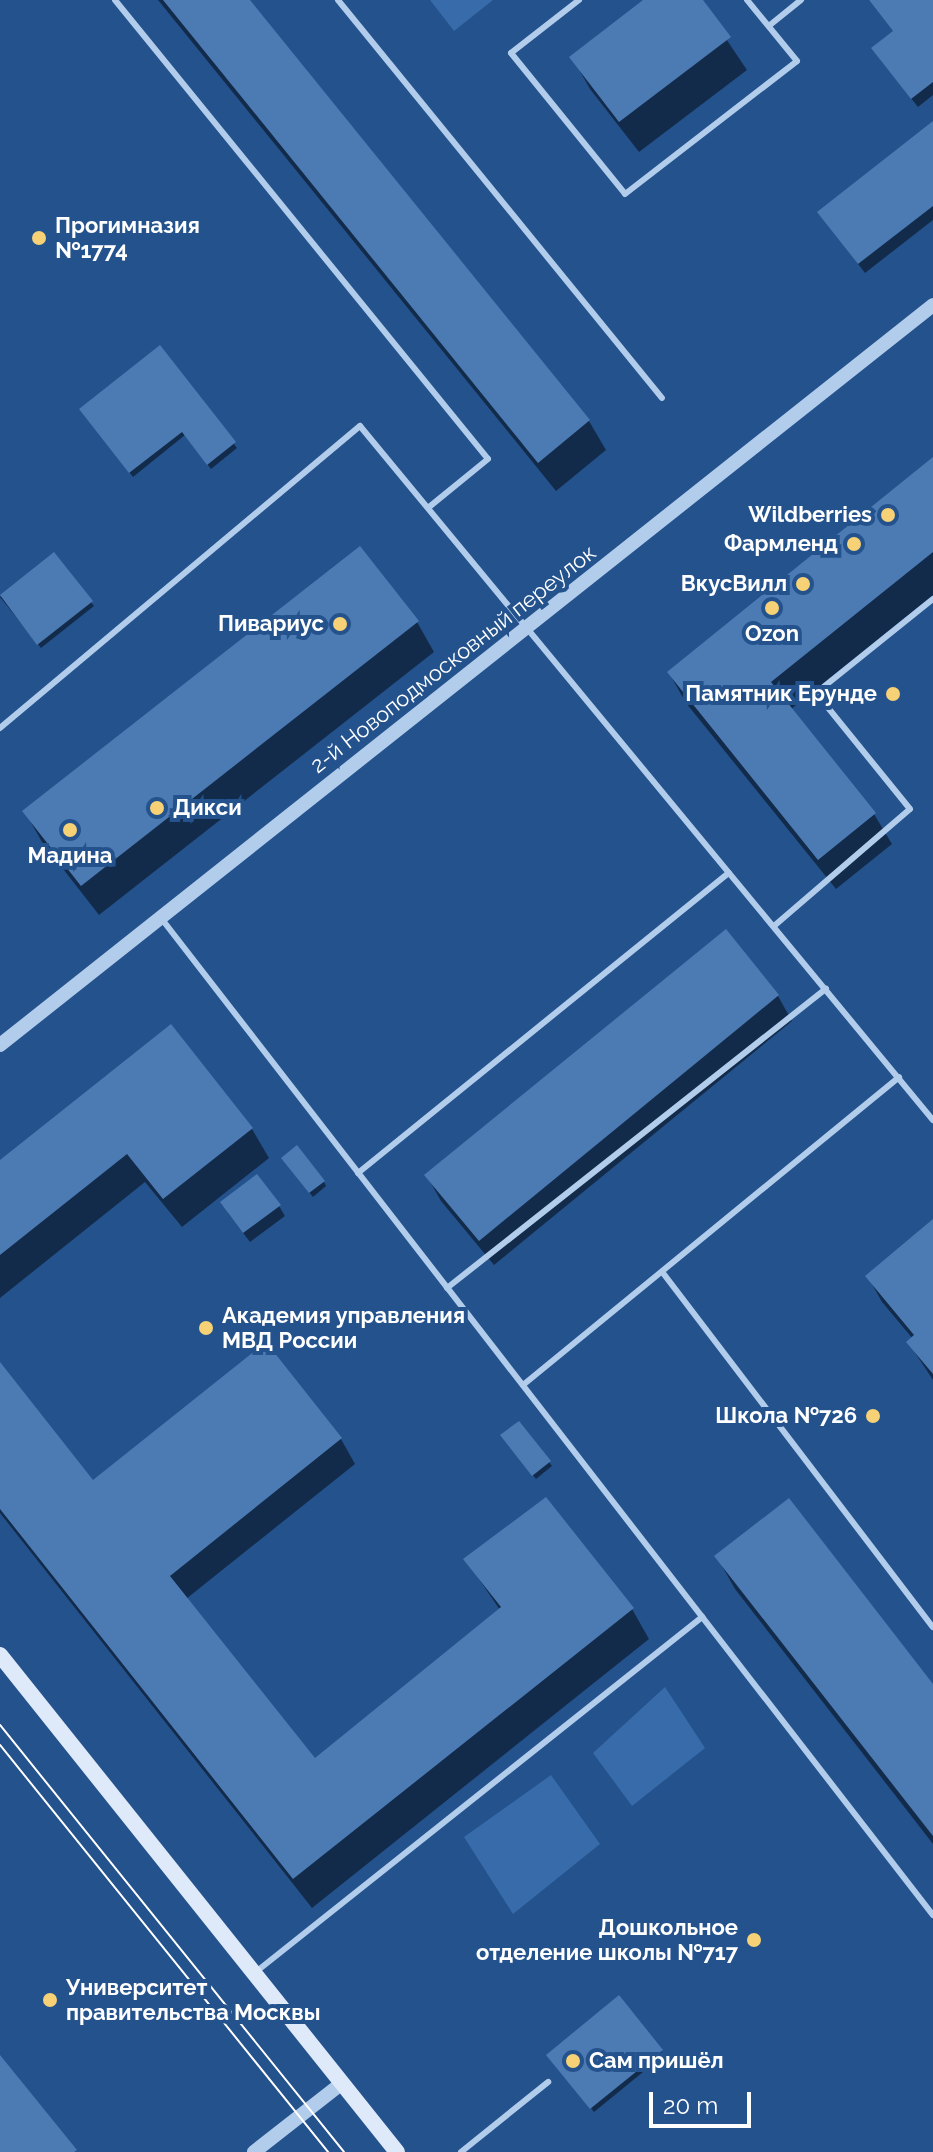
<!DOCTYPE html>
<meta charset="utf-8">
<style>
body{margin:0}
#map{position:relative;width:933px;height:2152px;overflow:hidden;background:#24528d;font-family:Raleway,sans-serif}
div>[style]{position:absolute}
[style*='--x']{left:calc(var(--x)*1px);top:calc(var(--y)*1px);width:calc(var(--w)*1px);rotate:calc(var(--a)*1deg)}
.green>*{inset:0;background:#386baa}
.shadow>*{inset:0;background:#0007}
.building>*{inset:0;background:#4c7bb4}
.service>*{height:6px;margin:-3px;padding:0 3px;transform-origin:3px;border-radius:3px;background:#b2cceb}
.tertiary>*{height:14px;margin:-7px;padding:0 7px;transform-origin:7px;border-radius:7px;background:#b2cceb}
.secondary>*{height:16px;margin:-8px;padding:0 8px;transform-origin:8px;border-radius:8px;background:#dee9f9}
.tram>*{height:2px;margin:-1px;padding:0 1px;transform-origin:1px;border-radius:1px;background:#fff}
.dots>*{width:22px;height:22px;translate:-50% -50%;box-sizing:border-box;border:4px solid #24528d;border-radius:50%}
span{translate:-50% -50%;white-space:nowrap;text-align:center;line-height:1.15;-webkit-text-stroke:8px #24528d;paint-order:stroke}
.poi-label{font-size:22px;color:#fff;font-weight:700}
.left{translate:0 -50%;text-align:left}
.right{translate:-100% -50%;text-align:right}
.street-label{font-size:22px;color:#fff}
.scale{position:absolute;left:649px;top:2092px;width:102px;height:36px;box-sizing:border-box;border:4px solid #fff;border-top:0;padding-left:10px;font-size:24px;line-height:28px;white-space:nowrap;color:#fff;-webkit-text-stroke:6px #24528d;paint-order:stroke}
</style>
<div id="map">
<div class="green">
<div style="clip-path:polygon(430px 0,493px 0,454px 31px)"></div>
<div style="clip-path:polygon(665px 1687px,705px 1748px,632px 1806px,593px 1753px)"></div>
<div style="clip-path:polygon(551px 1775px,600px 1844px,513px 1914px,464px 1837px)"></div>
</div>
<div class="shadow">
<div style="clip-path:polygon(158px 0,247px 0,589px 421px,606px 450px,556px 491px)"></div>
<div style="clip-path:polygon(647px 0,700px 0,747px 70px,639px 152px,590px 89px,572px 57px)"></div>
<div style="clip-path:polygon(869px 0,933px 0,933px 95px,918px 107px,879px 58px,894px 32px)"></div>
<div style="clip-path:polygon(933px 124px,933px 220px,865px 273px,826px 222px)"></div>
<div style="clip-path:polygon(160px 348px,237px 448px,211px 469px,185px 435px,133px 477px,84px 414px)"></div>
<div style="clip-path:polygon(933px 460px,933px 595px,790px 710px,874px 814px,892px 844px,836px 889px,686px 703px,669px 673px)"></div>
<div style="clip-path:polygon(53px 555px,94px 606px,41px 648px,0 597px)"></div>
<div style="clip-path:polygon(417px 622px,434px 652px,99px 915px,42px 842px,25px 812px)"></div>
<div style="clip-path:polygon(725px 932px,778px 996px,792px 1021px,494px 1265px,441px 1201px,427px 1176px)"></div>
<div style="clip-path:polygon(252px 1129px,269px 1158px,182px 1227px,145px 1182px,0 1298px,0 1162px)"></div>
<div style="clip-path:polygon(286px 1163px,324px 1182px,326px 1186px,313px 1197px)"></div>
<div style="clip-path:polygon(279px 1206px,285px 1216px,250px 1242px,228px 1213px)"></div>
<div style="clip-path:polygon(933px 1221px,933px 1380px,908px 1342px,913px 1339px,882px 1302px,868px 1277px)"></div>
<div style="clip-path:polygon(266px 1345px,341px 1439px,355px 1464px,186px 1599px,315px 1761px,500px 1610px,466px 1560px,632px 1609px,649px 1639px,312px 1908px,0 1513px,0 1365px,93px 1482px)"></div>
<div style="clip-path:polygon(505px 1440px,549px 1462px,552px 1466px,536px 1479px)"></div>
<div style="clip-path:polygon(717px 1557px,933px 1687px,933px 1844px,735px 1589px)"></div>
<div style="clip-path:polygon(661px 2051px,664px 2055px,594px 2112px,551px 2059px)"></div>
</div>
<div class="building">
<div style="clip-path:polygon(163px 0,250px 0,590px 420px,538px 463px)"></div>
<div style="clip-path:polygon(643px 0,703px 0,731px 37px,619px 122px,569px 57px)"></div>
<div style="clip-path:polygon(869px 0,933px 0,933px 82px,911px 99px,871px 48px,893px 31px)"></div>
<div style="clip-path:polygon(933px 121px,933px 206px,858px 264px,817px 212px)"></div>
<div style="clip-path:polygon(160px 345px,236px 442px,207px 465px,182px 432px,129px 473px,79px 409px)"></div>
<div style="clip-path:polygon(933px 457px,933px 552px,771px 682px,876px 813px,818px 860px,667px 672px)"></div>
<div style="clip-path:polygon(360px 546px,419px 621px,81px 886px,22px 811px)"></div>
<div style="clip-path:polygon(54px 552px,93px 601px,37px 645px,0 595px)"></div>
<div style="clip-path:polygon(726px 929px,779px 995px,479px 1241px,424px 1175px)"></div>
<div style="clip-path:polygon(171px 1024px,253px 1128px,163px 1199px,127px 1154px,0 1255px,0 1160px)"></div>
<div style="clip-path:polygon(297px 1145px,325px 1181px,309px 1193px,281px 1158px)"></div>
<div style="clip-path:polygon(257px 1174px,281px 1205px,243px 1233px,220px 1202px)"></div>
<div style="clip-path:polygon(933px 1219px,933px 1374px,906px 1342px,914px 1335px,865px 1276px)"></div>
<div style="clip-path:polygon(266px 1342px,342px 1438px,170px 1576px,315px 1758px,501px 1607px,463px 1559px,546px 1497px,634px 1608px,293px 1879px,0 1509px,0 1362px,93px 1480px)"></div>
<div style="clip-path:polygon(519px 1421px,551px 1461px,532px 1476px,500px 1435px)"></div>
<div style="clip-path:polygon(789px 1498px,933px 1684px,933px 1836px,714px 1556px)"></div>
<div style="clip-path:polygon(619px 1995px,663px 2050px,590px 2109px,546px 2055px)"></div>
<div style="clip-path:polygon(0 2055px,77px 2150px,74px 2152px,0 2152px)"></div>
</div>
<div class="service">
<div style="--x:115;--y:0;--w:591;--a:50.9"></div>
<div style="--x:488;--y:459;--w:77;--a:140.8"></div>
<div style="--x:338;--y:0;--w:513;--a:50.85"></div>
<div style="--x:579;--y:0;--w:86;--a:142.1"></div>
<div style="--x:511;--y:53;--w:181;--a:51"></div>
<div style="--x:625;--y:194;--w:217;--a:-37.7"></div>
<div style="--x:797;--y:61;--w:79;--a:-129.3"></div>
<div style="--x:770;--y:25;--w:40;--a:-39"></div>
<div style="--x:0;--y:728;--w:470;--a:-40"></div>
<div style="--x:360;--y:426;--w:900;--a:50.46"></div>
<div style="--x:161;--y:918;--w:1261;--a:52.25"></div>
<div style="--x:774;--y:926;--w:179;--a:-40.7"></div>
<div style="--x:910;--y:809;--w:149;--a:-129"></div>
<div style="--x:816;--y:693;--w:150;--a:-38.8"></div>
<div style="--x:358;--y:1173;--w:477;--a:-39"></div>
<div style="--x:663;--y:1273;--w:445;--a:52.7"></div>
<div style="--x:447;--y:1288;--w:483;--a:-38.3"></div>
<div style="--x:523;--y:1385;--w:486;--a:-39.3"></div>
<div style="--x:257;--y:1971;--w:569;--a:-38.5"></div>
<div style="--x:461;--y:2152;--w:112;--a:-38.8"></div>
</div>
<div class="tertiary">
<div style="--x:0;--y:1045;--w:1191;--a:-38.42"></div>
<div style="--x:254;--y:2152;--w:112;--a:-38.1"></div>
</div>
<div class="secondary">
<div style="--x:0;--y:1655;--w:636;--a:51.38"></div>
</div>
<div class="tram">
<div style="--x:0;--y:1725;--w:548;--a:51.14"></div>
<div style="--x:0;--y:1745;--w:523;--a:51.13"></div>
</div>
<div class="dots">
<div style="left:39px;top:238px;background:#f6d176"></div>
<div style="left:888px;top:515px;background:#f6d176"></div>
<div style="left:854px;top:544px;background:#f6d176"></div>
<div style="left:803px;top:584px;background:#f6d176"></div>
<div style="left:772px;top:608px;background:#f6d176"></div>
<div style="left:340px;top:624px;background:#f6d176"></div>
<div style="left:893px;top:694px;background:#f6d176"></div>
<div style="left:157px;top:808px;background:#f6d176"></div>
<div style="left:70px;top:830px;background:#f6d176"></div>
<div style="left:206px;top:1328px;background:#f6d176"></div>
<div style="left:873px;top:1416px;background:#f6d176"></div>
<div style="left:754px;top:1940px;background:#f6d176"></div>
<div style="left:50px;top:2000px;background:#f6d176"></div>
<div style="left:573px;top:2061px;background:#f6d176"></div>
</div>
<div class="poi-label">
<span class="left" style="left:55px;top:238px">Прогимназия<br>№1774</span>
<span class="right" style="left:872px;top:515px">Wildberries</span>
<span class="right" style="left:838px;top:544px">Фармленд</span>
<span class="right" style="left:787px;top:584px">ВкусВилл</span>
<span class="right" style="left:324px;top:624px">Пивариус</span>
<span style="left:772px;top:634px">Ozon</span>
<span class="right" style="left:877px;top:694px">Памятник Ерунде</span>
<span class="left" style="left:173px;top:808px">Дикси</span>
<span style="left:70px;top:856px">Мадина</span>
<span class="left" style="left:222px;top:1328px">Академия управления<br>МВД России</span>
<span class="right" style="left:857px;top:1416px">Школа №726</span>
<span class="right" style="left:738px;top:1940px">Дошкольное<br>отделение школы №717</span>
<span class="left" style="left:66px;top:2000px">Университет<br>правительства Москвы</span>
<span class="left" style="left:589px;top:2061px">Сам пришёл</span>
</div>
<div class="street-label">
<span style="left:453px;top:659px;rotate:-38deg">2-й Новоподмосковный переулок</span>
</div>
<div class="scale">20 m</div>
</div>
